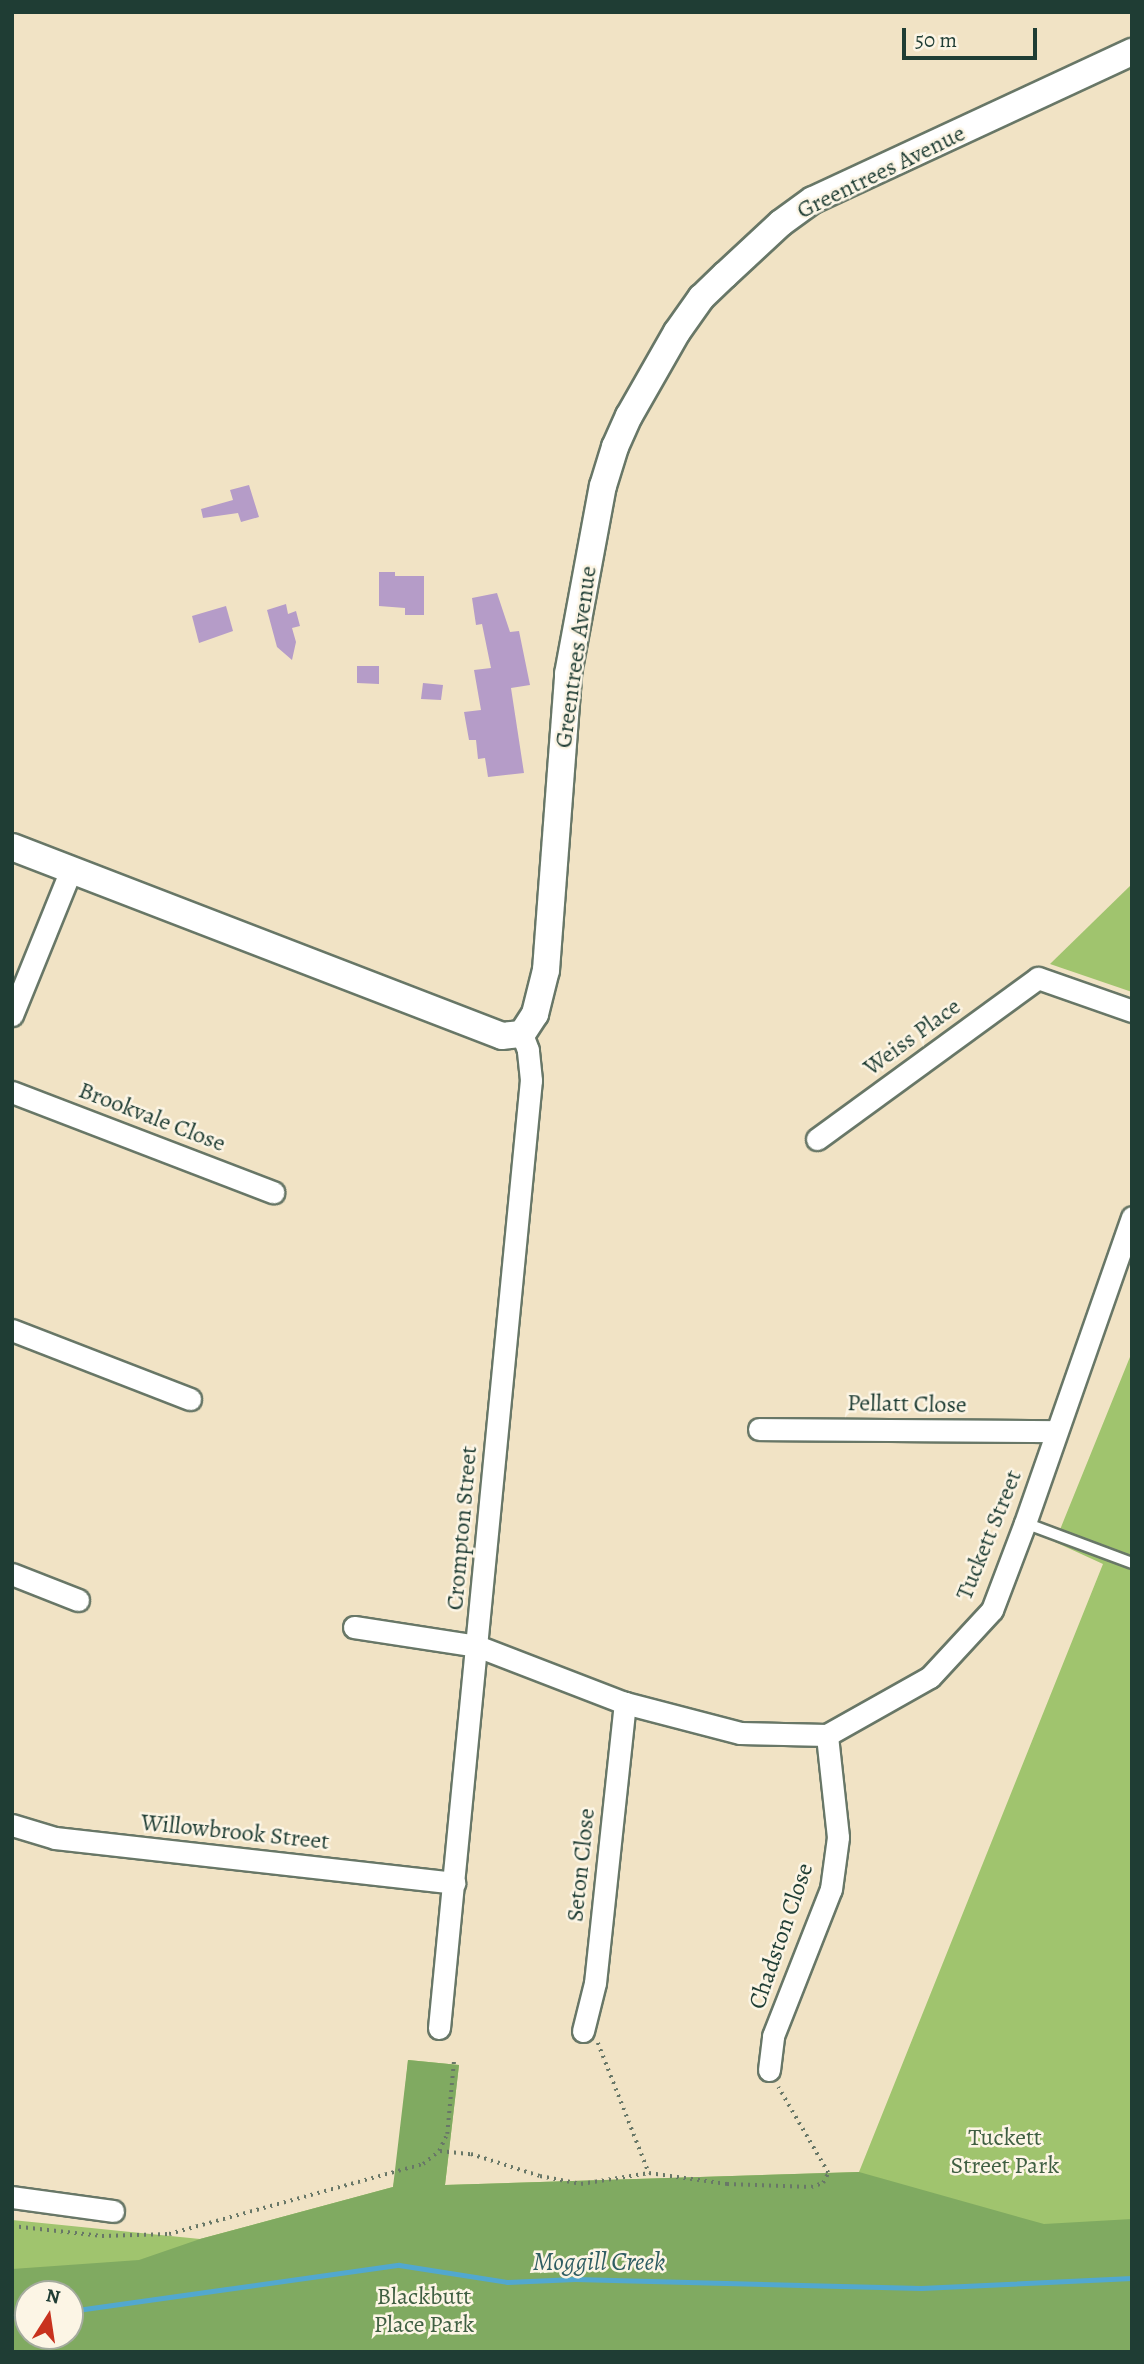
<!DOCTYPE html>
<style>
body{margin:0}
#map{position:relative;width:1144px;height:2364px;overflow:hidden;background:#f1e3c5;font-family:Alegreya,serif}
div>[style]{position:absolute}
[style*='--x']{left:calc(var(--x)*1px);top:calc(var(--y)*1px);width:calc(var(--w)*1px);rotate:calc(var(--a)*1deg)}
.green>*{inset:0;background:#a0c46e}
.forest>*{inset:0;background:#80aa61}
.stream>*{height:5px;margin:-2.5px;padding:0 2.5px;transform-origin:2.5px;border-radius:2.5px;background:#52a8cf}
.building>*{inset:0;background:#b59cc8}
.path>*{height:3.5px;margin-top:-1.75px;transform-origin:0;background:repeating-linear-gradient(90deg,#687767 0 2px,transparent 0 7px)}
.roads{filter:drop-shadow(2px 0 #687767) drop-shadow(-2px 0 #687767) drop-shadow(0 2px #687767) drop-shadow(0 -2px #687767)}
.service>*{height:10px;margin:-5px;padding:0 5px;transform-origin:5px;border-radius:5px;background:#fff}
.minor>*{height:21px;margin:-10.5px;padding:0 10.5px;transform-origin:10.5px;border-radius:10.5px;background:#fff}
.tertiary>*{height:26px;margin:-13px;padding:0 13px;transform-origin:13px;border-radius:13px;background:#fff}
span{translate:-50% -50%;white-space:nowrap;text-align:center;line-height:1.15;-webkit-text-stroke:5px #fcf5e5;paint-order:stroke}
.street-label{font-size:24px;color:#1f3d34}
.park-label{font-size:24px;color:#3f5f42}
.water-label{font-size:26px;color:#2e5d62;font-style:italic}
.frame{position:absolute;inset:0;border:14px solid #1f3d34;pointer-events:none}
.north{position:absolute;left:14px;top:2280px;width:70px;height:70px;box-sizing:border-box;background:#fcf5e5;border:2px solid #a4ab9e;border-radius:50%;rotate:12deg;font-size:19px;font-weight:700;line-height:28px;text-align:center;color:#1f3d34}
.north::after{content:'';display:block;margin:auto;width:24px;height:32px;background:#c8321e;clip-path:polygon(50% 0,100% 100%,50% 72%,0 100%)}
.scale{position:absolute;left:902px;top:28px;width:135px;height:32px;box-sizing:border-box;border:4px solid #1f3d34;border-top:0;padding-left:9px;font-size:21px;line-height:24px;white-space:nowrap;color:#1f3d34;-webkit-text-stroke:5px #fcf5e5;paint-order:stroke}
</style>
<div id="map">
<div class="green">
<div style="clip-path:polygon(1132px 884px,1132px 992px,1050px 964px)"></div>
<div style="clip-path:polygon(evenodd,1132px 1352px,1132px 2352px,12px 2352px,12px 2220px,200px 2239px,393px 2187px,398px 2162px,408px 2060px,459px 2065px,445px 2185px,859px 2172px,1103px 1564px,1055px 1542px,1132px 1352px,28px 2294px,70px 2294px,70px 2336px,28px 2336px,28px 2294px)"></div>
</div>
<div class="forest">
<div style="clip-path:polygon(evenodd,408px 2060px,459px 2065px,445px 2185px,859px 2172px,1044px 2224px,1132px 2219px,1132px 2352px,12px 2352px,12px 2269px,139px 2260px,200px 2239px,393px 2187px,408px 2060px,28px 2294px,70px 2294px,70px 2336px,28px 2336px,28px 2294px)"></div>
</div>
<div class="stream">
<div style="--x:70;--y:2311;--w:332;--a:-8"></div>
<div style="--x:399;--y:2265;--w:109;--a:8.9"></div>
<div style="--x:507;--y:2282;--w:68;--a:-2.5"></div>
<div style="--x:575;--y:2279;--w:346;--a:1.5"></div>
<div style="--x:921;--y:2288;--w:211;--a:-2.7"></div>
<div style="--x:12;--y:2316;--w:16;--a:0"></div>
</div>
<div class="building">
<div style="clip-path:polygon(249px 485px,259px 517px,241px 522px,238px 513px,203px 518px,201px 509px,233px 500px,230px 490px)"></div>
<div style="clip-path:polygon(379px 572px,395px 572px,395px 576px,424px 576px,424px 615px,405px 615px,405px 608px,379px 606px)"></div>
<div style="clip-path:polygon(497px 593px,510px 632px,519px 631px,530px 685px,511px 688px,524px 773px,488px 777px,485px 758px,478px 759px,476px 740px,469px 740px,464px 712px,481px 710px,474px 670px,491px 668px,482px 624px,476px 625px,472px 598px)"></div>
<div style="clip-path:polygon(286px 604px,288px 614px,296px 611px,300px 626px,292px 628px,296px 642px,292px 660px,277px 647px,267px 610px)"></div>
<div style="clip-path:polygon(226px 606px,233px 631px,199px 643px,192px 616px)"></div>
<div style="clip-path:polygon(357px 666px,379px 666px,379px 684px,357px 683px)"></div>
<div style="clip-path:polygon(423px 683px,443px 685px,441px 700px,421px 699px)"></div>
</div>
<div class="path">
<div style="--x:598;--y:2043;--w:140;--a:68.6"></div>
<div style="--x:440;--y:2151;--w:31;--a:6"></div>
<div style="--x:471;--y:2154;--w:72;--a:17.7"></div>
<div style="--x:540;--y:2176;--w:42;--a:11"></div>
<div style="--x:581;--y:2184;--w:69;--a:-9.2"></div>
<div style="--x:649;--y:2173;--w:79;--a:8"></div>
<div style="--x:727;--y:2184;--w:84;--a:2"></div>
<div style="--x:811;--y:2187;--w:13;--a:-18"></div>
<div style="--x:823;--y:2183;--w:11;--a:-63"></div>
<div style="--x:828;--y:2173;--w:99;--a:-120.2"></div>
<div style="--x:12;--y:2226;--w:91;--a:6.3"></div>
<div style="--x:102;--y:2236;--w:67;--a:-1.7"></div>
<div style="--x:169;--y:2234;--w:263;--a:-15.4"></div>
<div style="--x:423;--y:2164;--w:21;--a:-39"></div>
<div style="--x:439;--y:2151;--w:19;--a:-65"></div>
<div style="--x:447;--y:2134;--w:76;--a:-84.7"></div>
</div>
<div class="roads">
<div class="service">
<div style="--x:1025;--y:1523;--w:114;--a:20.5"></div>
</div>
<div class="minor">
<div style="--x:12;--y:1015;--w:157;--a:-67.9"></div>
<div style="--x:12;--y:1092;--w:280;--a:21"></div>
<div style="--x:817;--y:1139;--w:273;--a:-36.1"></div>
<div style="--x:1038;--y:978;--w:100;--a:19.3"></div>
<div style="--x:12;--y:1330;--w:191;--a:21.2"></div>
<div style="--x:759;--y:1429;--w:296;--a:0.4"></div>
<div style="--x:12;--y:1574;--w:71;--a:21.5"></div>
<div style="--x:354;--y:1627;--w:124;--a:8.8"></div>
<div style="--x:477;--y:1646;--w:159;--a:21.1"></div>
<div style="--x:625;--y:1703;--w:119;--a:14.6"></div>
<div style="--x:740;--y:1733;--w:87;--a:1.3"></div>
<div style="--x:827;--y:1735;--w:118;--a:-29.4"></div>
<div style="--x:930;--y:1677;--w:91;--a:-47.2"></div>
<div style="--x:992;--y:1610;--w:93;--a:-69.2"></div>
<div style="--x:1025;--y:1523;--w:324;--a:-70.7"></div>
<div style="--x:12;--y:1825;--w:45;--a:16.8"></div>
<div style="--x:55;--y:1838;--w:402;--a:6.4"></div>
<div style="--x:439;--y:2028;--w:952;--a:-84.46"></div>
<div style="--x:531;--y:1080;--w:30;--a:-96"></div>
<div style="--x:528;--y:1050;--w:17;--a:-111"></div>
<div style="--x:583;--y:2031;--w:49;--a:-76"></div>
<div style="--x:595;--y:1983;--w:282;--a:-83.9"></div>
<div style="--x:769;--y:2070;--w:34;--a:-83"></div>
<div style="--x:773;--y:2036;--w:158;--a:-68.5"></div>
<div style="--x:831;--y:1889;--w:52;--a:-82.3"></div>
<div style="--x:838;--y:1837;--w:103;--a:-96.2"></div>
<div style="--x:12;--y:2197;--w:102;--a:7.9"></div>
</div>
<div class="tertiary">
<div style="--x:12;--y:847;--w:525;--a:21.09"></div>
<div style="--x:502;--y:1036;--w:20;--a:-6"></div>
<div style="--x:522;--y:1034;--w:24;--a:-57"></div>
<div style="--x:535;--y:1014;--w:45;--a:-76"></div>
<div style="--x:546;--y:970;--w:297;--a:-85.7"></div>
<div style="--x:568;--y:674;--w:191;--a:-79.5"></div>
<div style="--x:603;--y:486;--w:41;--a:-72.9"></div>
<div style="--x:615;--y:447;--w:34;--a:-66"></div>
<div style="--x:629;--y:416;--w:97;--a:-60.3"></div>
<div style="--x:677;--y:332;--w:42;--a:-54.8"></div>
<div style="--x:701;--y:298;--w:33;--a:-44"></div>
<div style="--x:725;--y:275;--w:76;--a:-42.9"></div>
<div style="--x:781;--y:223;--w:39;--a:-36"></div>
<div style="--x:813;--y:200;--w:352;--a:-24.9"></div>
</div>
</div>
<div class="street-label">
<span style="left:881px;top:172px;rotate:-26deg">Greentrees Avenue</span>
<span style="left:576px;top:657px;rotate:-82deg">Greentrees Avenue</span>
<span style="left:912px;top:1037px;rotate:-36deg">Weiss Place</span>
<span style="left:152px;top:1117px;rotate:21deg">Brookvale Close</span>
<span style="left:907px;top:1404px;rotate:1deg">Pellatt Close</span>
<span style="left:462px;top:1528px;rotate:-85deg">Crompton Street</span>
<span style="left:989px;top:1535px;rotate:-68deg">Tuckett Street</span>
<span style="left:235px;top:1832px;rotate:6deg">Willowbrook Street</span>
<span style="left:581px;top:1865px;rotate:-84deg">Seton Close</span>
<span style="left:781px;top:1936px;rotate:-71deg">Chadston Close</span>
</div>
<div class="park-label">
<span style="left:1005px;top:2152px">Tuckett<br>Street Park</span>
<span style="left:424px;top:2311px">Blackbutt<br>Place Park</span>
</div>
<div class="water-label">
<span style="left:599px;top:2262px">Moggill Creek</span>
</div>
<div class="frame"></div>
<div class="north">N</div>
<div class="scale">50 m</div>
</div>
